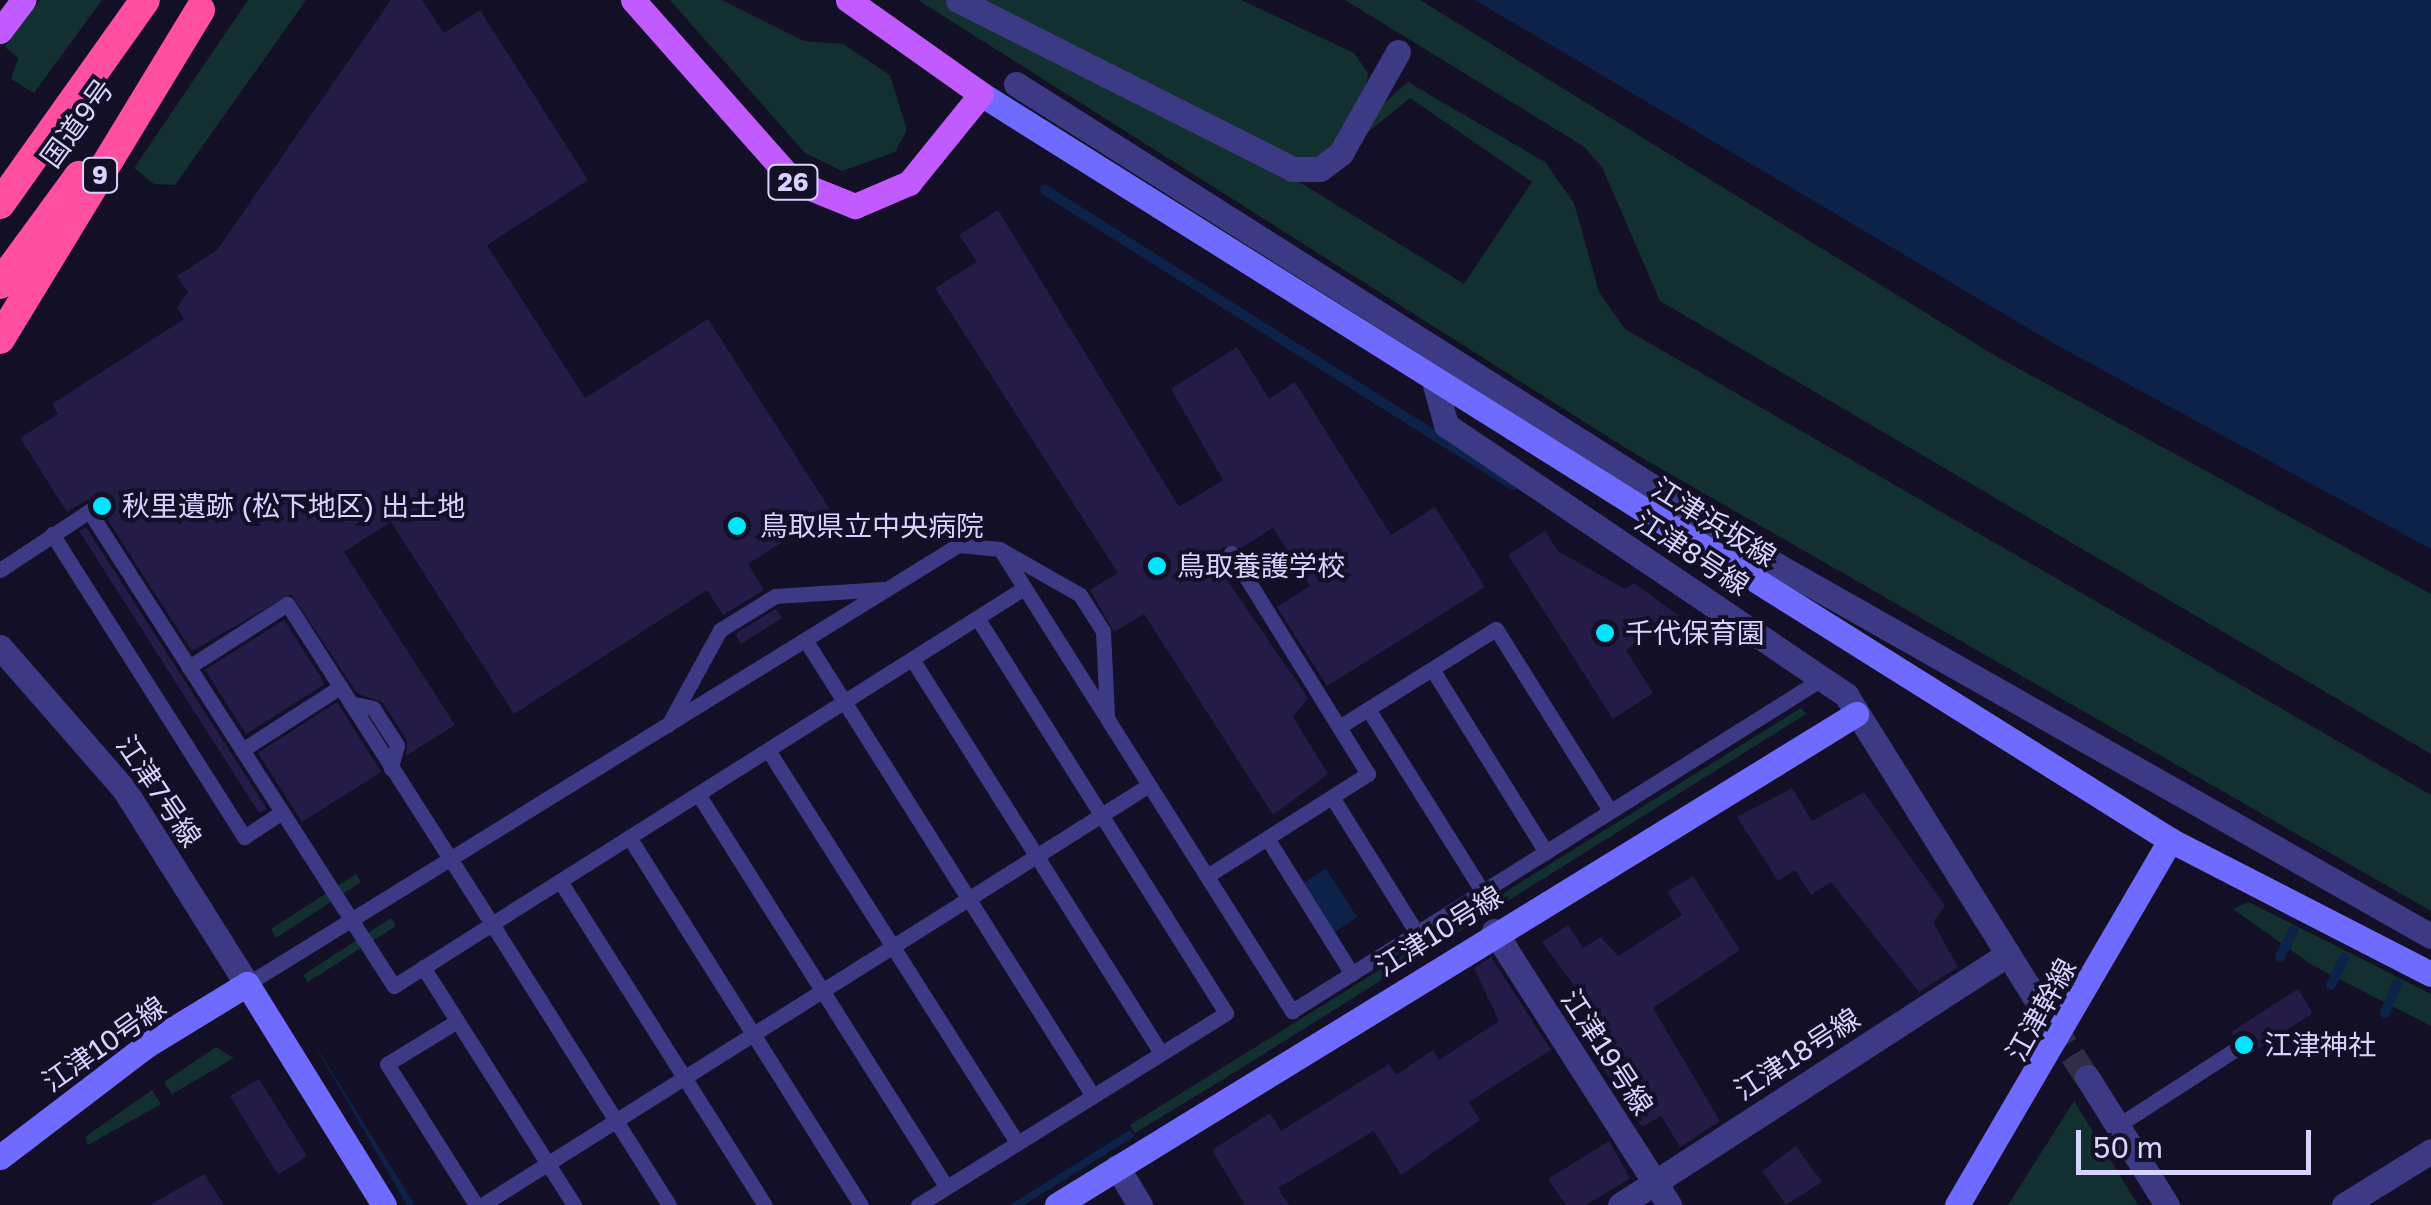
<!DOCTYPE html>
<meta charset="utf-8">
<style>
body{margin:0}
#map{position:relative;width:2431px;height:1205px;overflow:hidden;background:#130f26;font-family:"Golos Text","Noto Sans JP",sans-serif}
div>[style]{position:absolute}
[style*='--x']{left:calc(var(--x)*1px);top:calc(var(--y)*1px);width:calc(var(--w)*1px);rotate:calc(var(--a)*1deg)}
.green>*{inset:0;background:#12302f}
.water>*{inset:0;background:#0c2248}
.stream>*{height:10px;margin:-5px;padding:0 5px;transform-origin:5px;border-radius:5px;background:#0c2248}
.building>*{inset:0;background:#241b47}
.street-tunnel>*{height:25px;margin-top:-12.5px;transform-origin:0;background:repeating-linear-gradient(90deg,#312d47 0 25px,transparent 0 37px)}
.lane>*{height:15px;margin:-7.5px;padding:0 7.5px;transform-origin:7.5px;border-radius:7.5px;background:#3d3a85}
.street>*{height:25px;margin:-12.5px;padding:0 12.5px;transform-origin:12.5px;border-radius:12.5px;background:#3d3a85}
.secondary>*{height:25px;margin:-12.5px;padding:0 12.5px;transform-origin:12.5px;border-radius:12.5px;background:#6f6bff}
.primary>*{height:25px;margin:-12.5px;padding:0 12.5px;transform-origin:12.5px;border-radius:12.5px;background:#c25bff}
.highway>*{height:30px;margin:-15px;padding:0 15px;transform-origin:15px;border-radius:15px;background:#ff4fa3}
.dots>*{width:28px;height:28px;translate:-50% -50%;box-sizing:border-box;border:5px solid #130f26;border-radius:50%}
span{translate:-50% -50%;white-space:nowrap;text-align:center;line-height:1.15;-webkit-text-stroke:8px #130f26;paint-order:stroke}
.shield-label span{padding:2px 8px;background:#130f26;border:2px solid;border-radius:8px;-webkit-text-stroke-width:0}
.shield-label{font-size:25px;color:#d9d4ff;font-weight:700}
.street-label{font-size:28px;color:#d9d4ff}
.poi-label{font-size:28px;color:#d9d4ff}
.left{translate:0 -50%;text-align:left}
.scale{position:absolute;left:2076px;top:1130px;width:235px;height:45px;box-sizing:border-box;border:5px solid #d9d4ff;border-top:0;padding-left:12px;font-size:30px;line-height:35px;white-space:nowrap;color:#d9d4ff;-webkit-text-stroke:8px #130f26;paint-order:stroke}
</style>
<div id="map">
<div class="green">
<div style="clip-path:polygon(40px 0,102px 0,34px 93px,11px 79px,18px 58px,5px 47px)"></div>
<div style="clip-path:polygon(248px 0,306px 0,175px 185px,154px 184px,134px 168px)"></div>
<div style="clip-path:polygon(670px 0,722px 0,804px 41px,843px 44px,890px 75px,907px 130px,895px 152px,842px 171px,805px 153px)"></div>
<div style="clip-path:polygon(918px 0,944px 0,1306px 186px,1464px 284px,1532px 182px,1410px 98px,1362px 137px,1384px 103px,1408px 82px,1545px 162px,1574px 203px,1599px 292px,1625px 329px,2431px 795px,2431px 911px,1632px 452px)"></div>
<div style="clip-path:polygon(975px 0,1241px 0,1354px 53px,1368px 73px,1364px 102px,1333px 151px,1300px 162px)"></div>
<div style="clip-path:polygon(1345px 0,1420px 0,1994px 355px,2431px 594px,2431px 754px,1660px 301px,1602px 167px,1583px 146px)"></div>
<div style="clip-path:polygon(1801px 708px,1806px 714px,1227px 1077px,1135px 1133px,1130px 1125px)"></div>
<div style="clip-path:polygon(356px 874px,361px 882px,276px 938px,271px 929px)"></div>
<div style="clip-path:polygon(2249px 902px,2431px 994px,2431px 1026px,2312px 965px,2233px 909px)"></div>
<div style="clip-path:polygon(391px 918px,396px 926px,308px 982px,303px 975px)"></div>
<div style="clip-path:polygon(216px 1047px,234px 1058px,172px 1094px,164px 1082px)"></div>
<div style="clip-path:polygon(152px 1090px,161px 1104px,88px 1145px,85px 1137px)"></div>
<div style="clip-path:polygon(2074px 1101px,2138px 1205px,2008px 1205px)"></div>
</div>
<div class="water">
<div style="clip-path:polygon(1475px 0,2431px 0,2431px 549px,2053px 343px)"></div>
<div style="clip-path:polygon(1326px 869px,1357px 917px,1331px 935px,1300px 885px)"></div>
<div style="clip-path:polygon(305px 1029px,415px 1205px,407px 1205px)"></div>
<div style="clip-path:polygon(1130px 1130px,1135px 1136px,1024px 1205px,1010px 1205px)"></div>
</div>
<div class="stream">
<div style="--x:1045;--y:190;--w:553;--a:32.22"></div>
<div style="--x:2280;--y:957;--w:30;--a:-63"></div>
<div style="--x:2331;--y:985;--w:30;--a:-64"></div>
<div style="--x:2385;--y:1013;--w:32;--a:-68"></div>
</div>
<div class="building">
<div style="clip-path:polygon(391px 0,422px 0,444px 33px,480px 10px,588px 180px,487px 245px,585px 398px,708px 319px,831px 511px,748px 564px,764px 590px,723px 615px,707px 590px,514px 714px,391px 522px,344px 552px,455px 725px,406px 756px,407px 740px,382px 702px,357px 693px,291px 594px,192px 651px,98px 505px,87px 500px,67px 512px,20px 438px,58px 414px,52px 404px,184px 319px,177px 308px,188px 292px,177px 276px,217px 250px)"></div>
<div style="clip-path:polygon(998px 210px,1179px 507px,1223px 480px,1171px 389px,1237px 347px,1269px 399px,1295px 382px,1391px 535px,1435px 507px,1485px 587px,1327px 686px,1277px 607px,1310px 586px,1273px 528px,1241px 548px,1222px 547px,1216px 564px,1308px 698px,1293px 717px,1328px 774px,1273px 815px,1144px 614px,1114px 632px,1090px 590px,1118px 573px,935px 288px,977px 262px,959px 235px)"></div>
<div style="clip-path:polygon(86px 527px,267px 809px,259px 813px,79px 531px)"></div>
<div style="clip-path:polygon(1545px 531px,1558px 551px,1625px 589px,1634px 583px,1679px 616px,1626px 650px,1653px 693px,1613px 719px,1508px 555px)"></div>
<div style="clip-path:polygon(776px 609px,782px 618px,741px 644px,735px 634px)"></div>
<div style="clip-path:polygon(284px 620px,325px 684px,246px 734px,205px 670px)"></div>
<div style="clip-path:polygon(337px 702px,381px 772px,302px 822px,258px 753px)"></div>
<div style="clip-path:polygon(1792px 788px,1812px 821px,1864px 792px,1945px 906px,1933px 922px,1958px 967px,1919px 992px,1831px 882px,1811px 895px,1795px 870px,1778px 881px,1737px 817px)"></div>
<div style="clip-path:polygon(1693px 876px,1740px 950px,1653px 1008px,1720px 1121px,1680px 1147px,1661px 1116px,1642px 1127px,1595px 1055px,1616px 1042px,1542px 942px,1568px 925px,1583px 948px,1601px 937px,1618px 956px,1682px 915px,1667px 892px)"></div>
<div style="clip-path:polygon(1491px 957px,1551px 1050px,1469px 1102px,1480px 1120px,1401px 1175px,1374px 1131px,1278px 1188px,1289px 1205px,1245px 1205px,1212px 1150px,1270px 1113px,1281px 1131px,1389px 1064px,1396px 1075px,1433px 1050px,1439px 1060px,1499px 1021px,1474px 968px)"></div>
<div style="clip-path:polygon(2298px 989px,2313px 1013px,2247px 1056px,2231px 1032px)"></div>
<div style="clip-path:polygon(259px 1079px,307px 1156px,278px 1175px,230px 1096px)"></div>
<div style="clip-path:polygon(1609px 1141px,1630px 1178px,1586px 1205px,1566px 1205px,1548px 1179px)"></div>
<div style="clip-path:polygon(1796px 1146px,1822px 1182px,1786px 1205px,1762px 1171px)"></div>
<div style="clip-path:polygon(204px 1174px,224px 1205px,150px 1205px)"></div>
</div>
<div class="street-tunnel">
<div style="--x:2032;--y:993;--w:100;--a:56.8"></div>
</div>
<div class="lane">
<div style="--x:52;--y:534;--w:359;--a:57.6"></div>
<div style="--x:244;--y:837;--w:45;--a:-33.3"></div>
<div style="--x:1003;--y:551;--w:89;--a:29.7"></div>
<div style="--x:1080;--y:595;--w:43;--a:57.4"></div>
<div style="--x:1103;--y:631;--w:86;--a:87.3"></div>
<div style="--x:0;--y:570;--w:107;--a:-33.5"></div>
<div style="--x:89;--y:511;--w:185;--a:57.3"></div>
<div style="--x:806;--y:641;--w:538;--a:57.76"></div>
<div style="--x:912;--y:659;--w:466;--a:57.7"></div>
<div style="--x:1432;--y:669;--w:216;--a:58.1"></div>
<div style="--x:350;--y:703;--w:24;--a:12"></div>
<div style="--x:373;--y:708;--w:44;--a:57"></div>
<div style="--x:397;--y:745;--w:24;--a:105"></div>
<div style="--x:1368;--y:709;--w:215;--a:57.9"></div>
<div style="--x:668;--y:725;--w:108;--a:-61.3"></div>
<div style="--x:720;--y:630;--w:65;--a:-31.7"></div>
<div style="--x:775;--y:596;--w:109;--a:-3.7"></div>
<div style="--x:1339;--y:727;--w:185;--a:-32"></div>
<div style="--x:1496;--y:629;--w:215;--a:57.9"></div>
<div style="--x:242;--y:750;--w:117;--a:-32.7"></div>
<div style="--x:768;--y:750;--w:465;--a:57.6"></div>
<div style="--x:698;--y:794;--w:465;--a:57.7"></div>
<div style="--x:1332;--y:797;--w:160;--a:58"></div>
<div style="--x:629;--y:837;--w:435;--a:57.8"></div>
<div style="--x:1267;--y:838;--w:160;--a:58"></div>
<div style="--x:1207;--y:876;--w:191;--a:-32.4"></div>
<div style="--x:1368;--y:774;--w:260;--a:-121.8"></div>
<div style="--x:560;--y:881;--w:383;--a:57.7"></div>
<div style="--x:423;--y:967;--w:282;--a:57.6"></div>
<div style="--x:247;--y:984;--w:836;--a:-31.69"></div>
<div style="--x:958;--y:545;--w:42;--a:5.4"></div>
<div style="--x:1000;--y:549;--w:547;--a:57.71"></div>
<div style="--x:1292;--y:1011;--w:627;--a:-32.09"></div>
<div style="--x:457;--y:1021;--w:82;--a:148.4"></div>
<div style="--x:387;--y:1064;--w:167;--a:57.7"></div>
<div style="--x:2117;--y:1126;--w:142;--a:-32.9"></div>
<div style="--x:482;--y:1205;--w:788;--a:-32.2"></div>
<div style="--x:669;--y:1205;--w:332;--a:-122.2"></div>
<div style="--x:492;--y:924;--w:380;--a:-122.6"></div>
<div style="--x:287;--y:604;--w:117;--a:147.3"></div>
<div style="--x:189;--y:667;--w:379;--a:57.3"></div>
<div style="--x:394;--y:986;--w:116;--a:-32.3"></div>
<div style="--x:492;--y:924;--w:33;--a:-33"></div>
<div style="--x:520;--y:906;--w:596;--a:-32.25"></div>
<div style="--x:918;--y:1205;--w:363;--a:-31.9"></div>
<div style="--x:1226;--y:1013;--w:467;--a:-122.2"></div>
</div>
<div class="street">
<div style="--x:958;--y:0;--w:374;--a:26.8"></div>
<div style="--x:1292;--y:169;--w:28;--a:0"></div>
<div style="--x:1320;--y:169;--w:26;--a:-37"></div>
<div style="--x:1341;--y:153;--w:116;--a:-60.6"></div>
<div style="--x:1016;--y:84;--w:896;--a:32.32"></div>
<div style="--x:1773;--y:563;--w:756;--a:29.55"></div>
<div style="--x:1435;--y:385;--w:41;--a:74.6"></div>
<div style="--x:1446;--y:425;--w:483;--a:34"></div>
<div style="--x:1846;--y:695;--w:351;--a:58"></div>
<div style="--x:0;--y:647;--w:189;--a:48.9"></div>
<div style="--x:124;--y:789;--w:231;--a:57.8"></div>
<div style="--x:1494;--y:931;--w:325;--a:57.4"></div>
<div style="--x:2087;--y:1077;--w:151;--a:58"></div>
<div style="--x:1117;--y:1167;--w:44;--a:58.8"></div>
<div style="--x:1620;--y:1205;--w:462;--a:-32.9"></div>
<div style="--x:2344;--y:1205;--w:102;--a:-31.8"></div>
</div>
<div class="secondary">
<div style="--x:981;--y:94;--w:1404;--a:32.1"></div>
<div style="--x:2170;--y:840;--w:293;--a:27.2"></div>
<div style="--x:0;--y:1157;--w:185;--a:-37.3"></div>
<div style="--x:147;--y:1045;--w:117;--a:-31.4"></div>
<div style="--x:247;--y:984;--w:260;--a:58.2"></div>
<div style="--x:1057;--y:1205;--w:938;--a:-31.57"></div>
<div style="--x:1957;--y:1205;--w:423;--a:-59.7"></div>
</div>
<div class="primary">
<div style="--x:633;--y:0;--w:242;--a:48.5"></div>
<div style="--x:793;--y:181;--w:67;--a:22"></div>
<div style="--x:855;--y:206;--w:59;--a:-23.1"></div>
<div style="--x:909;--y:183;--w:114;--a:-51"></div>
<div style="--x:981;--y:94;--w:163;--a:-144.7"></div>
<div style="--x:0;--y:31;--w:39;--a:-53"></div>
</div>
<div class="highway">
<div style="--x:0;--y:204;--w:250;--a:-54.6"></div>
<div style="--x:0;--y:284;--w:134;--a:-53.8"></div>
<div style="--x:0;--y:339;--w:385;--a:-58.7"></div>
</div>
<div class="dots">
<div style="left:102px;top:506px;background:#00e5ff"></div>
<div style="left:737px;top:526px;background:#00e5ff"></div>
<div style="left:1157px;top:566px;background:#00e5ff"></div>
<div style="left:1605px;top:633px;background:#00e5ff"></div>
<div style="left:2244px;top:1045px;background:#00e5ff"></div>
</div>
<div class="shield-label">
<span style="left:100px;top:175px">9</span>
<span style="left:793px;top:182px">26</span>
</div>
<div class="street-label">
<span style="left:77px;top:123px;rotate:-54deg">国道9号</span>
<span style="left:1714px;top:522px;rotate:32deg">江津浜坂線</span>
<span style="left:1692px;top:553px;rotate:33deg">江津8号線</span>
<span style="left:159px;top:791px;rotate:56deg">江津7号線</span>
<span style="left:1439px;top:931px;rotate:-32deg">江津10号線</span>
<span style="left:2041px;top:1010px;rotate:-61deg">江津幹線</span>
<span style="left:104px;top:1044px;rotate:-35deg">江津10号線</span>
<span style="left:1607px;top:1052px;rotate:57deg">江津19号線</span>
<span style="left:1797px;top:1054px;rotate:-33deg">江津18号線</span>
</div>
<div class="poi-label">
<span class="left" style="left:122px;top:506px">秋里遺跡 (松下地区) 出土地</span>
<span class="left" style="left:760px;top:526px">鳥取県立中央病院</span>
<span class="left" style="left:1177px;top:566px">鳥取養護学校</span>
<span class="left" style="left:1625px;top:633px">千代保育園</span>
<span class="left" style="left:2264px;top:1045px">江津神社</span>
</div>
<div class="scale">50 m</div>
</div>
